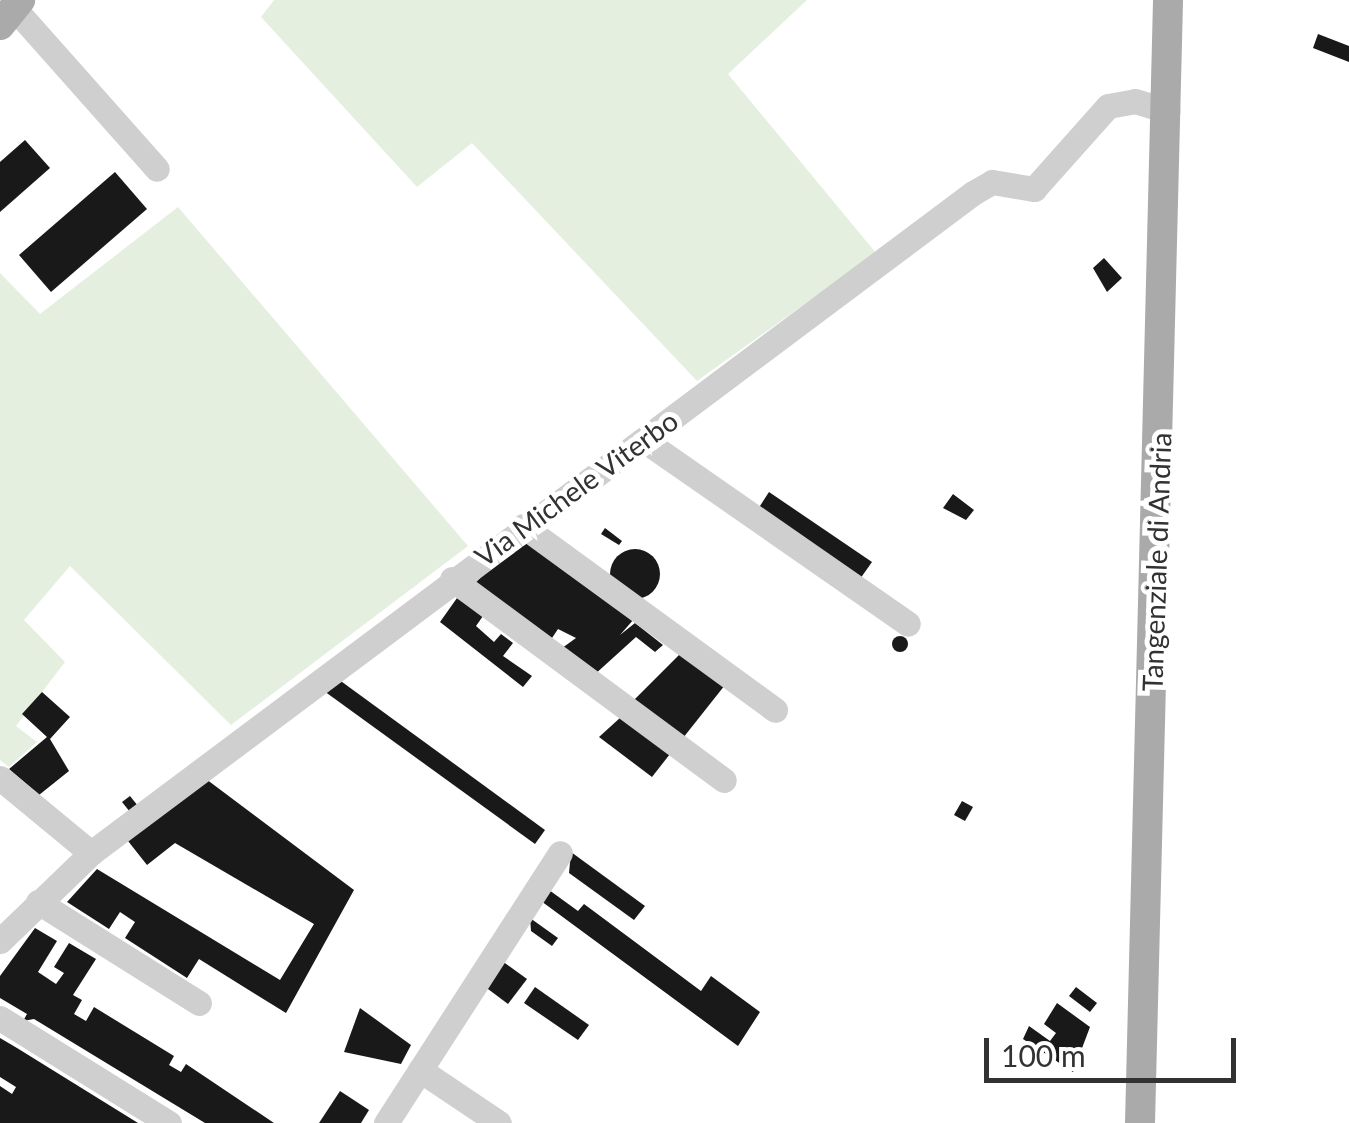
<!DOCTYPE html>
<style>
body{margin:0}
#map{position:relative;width:1349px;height:1123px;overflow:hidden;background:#fff;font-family:Lato,sans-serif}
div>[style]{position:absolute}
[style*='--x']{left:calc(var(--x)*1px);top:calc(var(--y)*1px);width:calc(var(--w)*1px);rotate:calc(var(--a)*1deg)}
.green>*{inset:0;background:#e4efe0}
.building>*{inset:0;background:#191919}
.round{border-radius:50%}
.minor>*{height:25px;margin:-12.5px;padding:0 12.5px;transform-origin:12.5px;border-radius:12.5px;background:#cfcfcf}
.major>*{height:30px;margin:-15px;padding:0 15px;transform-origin:15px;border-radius:15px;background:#aaa}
span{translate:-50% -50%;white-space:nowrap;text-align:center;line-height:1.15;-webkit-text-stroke:10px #fff;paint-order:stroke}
.street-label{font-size:28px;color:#323232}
.scale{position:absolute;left:984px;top:1038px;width:252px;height:45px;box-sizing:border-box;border:5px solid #323232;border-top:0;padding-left:12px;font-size:30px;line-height:35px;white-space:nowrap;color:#323232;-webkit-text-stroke:8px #fff;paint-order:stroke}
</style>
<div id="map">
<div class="green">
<div style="clip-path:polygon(274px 0,807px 0,728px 74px,876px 253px,697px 381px,472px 143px,417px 187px,261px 17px)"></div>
<div style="clip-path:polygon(178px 207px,468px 546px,231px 725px,70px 566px,24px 620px,65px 662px,16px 726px,37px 742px,9px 767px,0 760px,0 273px,40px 314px)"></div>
</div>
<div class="building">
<div style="clip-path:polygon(1318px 34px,1349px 46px,1349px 62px,1313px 48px)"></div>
<div style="clip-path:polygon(25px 140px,50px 168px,0 212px,0 162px)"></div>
<div style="clip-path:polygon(115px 172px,147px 209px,51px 292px,19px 255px)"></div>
<div style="clip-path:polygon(1104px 258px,1122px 278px,1107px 292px,1093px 268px)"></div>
<div style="clip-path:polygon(769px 492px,872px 562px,860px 579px,758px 509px)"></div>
<div style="clip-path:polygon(953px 494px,974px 510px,966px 520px,943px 508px)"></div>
<div style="clip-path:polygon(605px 528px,622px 541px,619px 545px,601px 534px)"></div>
<div style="clip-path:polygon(522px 538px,634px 619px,620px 635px,635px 623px,663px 645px,655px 652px,636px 637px,593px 676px,558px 651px,576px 638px,558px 629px,550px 641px,473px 585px)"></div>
<div class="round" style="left:610px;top:549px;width:50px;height:50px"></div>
<div style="clip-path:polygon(457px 598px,483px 616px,476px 626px,494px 642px,501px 634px,513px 643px,503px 656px,532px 676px,523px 687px,440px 622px)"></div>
<div class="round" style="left:892px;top:636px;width:16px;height:16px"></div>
<div style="clip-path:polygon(680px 654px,725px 685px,683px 738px,633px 701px)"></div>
<div style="clip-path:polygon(338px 679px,545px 830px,535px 844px,324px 691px)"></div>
<div style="clip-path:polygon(42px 692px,70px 717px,50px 739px,69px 771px,39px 795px,9px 769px,47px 737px,22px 714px)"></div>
<div style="clip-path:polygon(621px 717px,670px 754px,652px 777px,599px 737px)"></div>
<div style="clip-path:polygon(206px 779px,354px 890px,286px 1013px,199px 959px,187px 978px,125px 938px,135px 922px,120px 912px,109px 929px,67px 902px,97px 869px,280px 980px,314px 924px,175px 843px,147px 865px,128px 841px)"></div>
<div style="clip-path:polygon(130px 796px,138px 806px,130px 812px,122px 802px)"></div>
<div style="clip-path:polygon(962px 801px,973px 807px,965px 821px,954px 815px)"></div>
<div style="clip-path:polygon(571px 852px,645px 906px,634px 920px,569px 873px)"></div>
<div style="clip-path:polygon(549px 890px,578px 911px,584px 904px,701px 991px,711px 976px,760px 1012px,738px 1046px,541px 901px)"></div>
<div style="clip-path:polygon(530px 918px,558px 938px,552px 946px,531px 931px)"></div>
<div style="clip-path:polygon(35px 928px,57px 941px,38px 972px,56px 984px,64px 973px,54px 967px,69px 943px,96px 959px,73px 995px,82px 1000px,74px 1014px,86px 1021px,94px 1007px,174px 1056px,169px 1065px,181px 1072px,186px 1064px,274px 1123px,205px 1123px,34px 1019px,23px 1021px,27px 1014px,0 998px,0 976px)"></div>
<div style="clip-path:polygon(502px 961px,527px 979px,508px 1004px,484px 986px)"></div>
<div style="clip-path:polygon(535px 987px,589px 1025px,578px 1040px,524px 1003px)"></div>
<div style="clip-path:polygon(1076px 987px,1097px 1003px,1090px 1012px,1069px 996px)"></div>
<div style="clip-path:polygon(1057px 1003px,1090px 1027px,1073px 1072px,1023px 1039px,1029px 1026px,1050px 1041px,1056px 1033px,1044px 1024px)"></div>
<div style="clip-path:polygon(360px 1008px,411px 1045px,401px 1064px,344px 1052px)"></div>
<div style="clip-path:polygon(0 1038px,17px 1048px,138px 1123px,0 1123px,0 1086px,12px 1094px,16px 1087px,0 1077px)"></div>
<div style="clip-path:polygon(340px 1091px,369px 1110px,361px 1123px,319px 1123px)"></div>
</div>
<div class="minor">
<div style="--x:14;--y:8;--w:215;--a:48.4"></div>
<div style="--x:645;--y:441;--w:320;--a:34.8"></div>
<div style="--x:523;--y:526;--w:312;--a:36.1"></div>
<div style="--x:452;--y:579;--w:338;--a:36.5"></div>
<div style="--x:0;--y:778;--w:118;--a:39.5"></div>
<div style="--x:38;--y:902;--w:190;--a:32.1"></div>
<div style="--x:0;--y:941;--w:127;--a:-44"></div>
<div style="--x:91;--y:853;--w:1102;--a:-36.81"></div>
<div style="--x:973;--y:193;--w:22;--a:-30"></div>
<div style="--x:992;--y:182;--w:43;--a:9.5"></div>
<div style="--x:1034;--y:189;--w:111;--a:-48.3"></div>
<div style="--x:1108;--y:106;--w:27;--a:-10"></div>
<div style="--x:1135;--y:101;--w:34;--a:17"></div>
<div style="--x:0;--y:1018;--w:199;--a:31.9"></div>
<div style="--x:420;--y:1070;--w:95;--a:33.9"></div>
<div style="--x:386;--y:1123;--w:321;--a:-57.2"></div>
</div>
<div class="major">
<div style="--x:0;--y:25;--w:32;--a:-51"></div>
<div style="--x:1140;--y:1123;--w:1123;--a:-88.57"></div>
</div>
<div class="street-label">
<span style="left:576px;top:488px;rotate:-36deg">Via Michele Viterbo</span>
<span style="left:1156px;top:562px;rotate:-88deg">Tangenziale di Andria</span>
</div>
<div class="scale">100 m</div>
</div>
